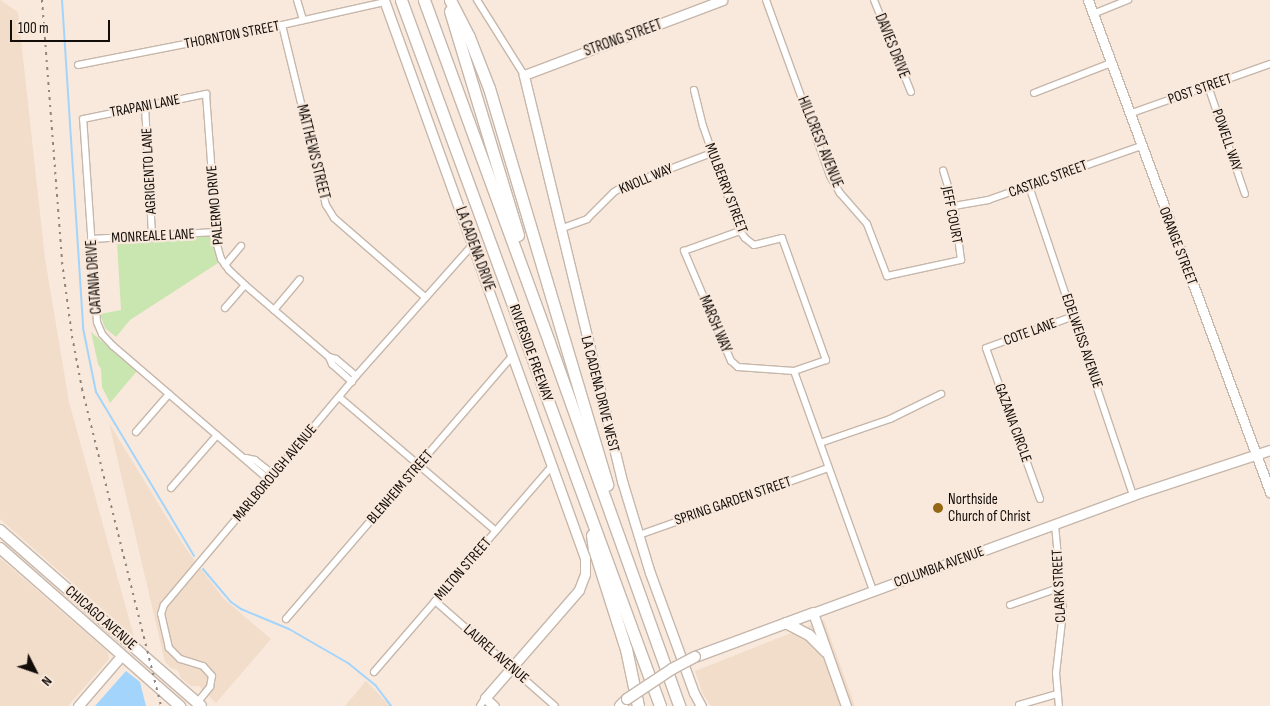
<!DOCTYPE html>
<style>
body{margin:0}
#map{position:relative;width:1270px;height:706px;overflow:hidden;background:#f9e9dc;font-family:"Sofia Sans Condensed",sans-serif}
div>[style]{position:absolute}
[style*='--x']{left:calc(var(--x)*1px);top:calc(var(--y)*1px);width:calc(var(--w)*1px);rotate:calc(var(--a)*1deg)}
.built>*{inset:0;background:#f2dcca}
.green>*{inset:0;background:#cae6b0}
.water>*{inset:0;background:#a3d5fc}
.stream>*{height:2px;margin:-1px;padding:0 1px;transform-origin:1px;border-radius:1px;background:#a3d5fc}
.roads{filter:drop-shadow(1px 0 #c6b7ab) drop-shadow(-1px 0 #c6b7ab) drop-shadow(0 1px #c6b7ab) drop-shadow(0 -1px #c6b7ab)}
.street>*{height:6px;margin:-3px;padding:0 3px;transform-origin:3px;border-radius:3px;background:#fff}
.secondary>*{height:9px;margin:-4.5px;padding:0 4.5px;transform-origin:4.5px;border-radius:4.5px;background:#fff}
.primary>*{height:10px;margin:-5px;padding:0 5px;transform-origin:5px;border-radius:5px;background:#fff}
.highway>*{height:11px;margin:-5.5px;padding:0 5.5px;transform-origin:5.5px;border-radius:5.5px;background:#fff}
.rail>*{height:2px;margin-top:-1px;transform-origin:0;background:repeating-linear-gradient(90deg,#90847b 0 2.5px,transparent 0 7.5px)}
.bridges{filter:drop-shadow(1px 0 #c6b7ab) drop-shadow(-1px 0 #c6b7ab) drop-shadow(0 1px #c6b7ab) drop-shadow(0 -1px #c6b7ab)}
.primary-bridge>*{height:10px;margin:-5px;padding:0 5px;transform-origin:5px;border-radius:5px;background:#fff}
.dots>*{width:14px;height:14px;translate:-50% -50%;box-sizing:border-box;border:2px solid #f9e9dc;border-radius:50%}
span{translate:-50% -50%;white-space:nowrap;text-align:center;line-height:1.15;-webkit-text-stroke:4.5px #f9e9dc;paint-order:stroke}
.street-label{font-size:15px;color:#130d09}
.poi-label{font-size:15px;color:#130d09}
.left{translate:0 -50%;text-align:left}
.north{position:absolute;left:10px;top:646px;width:50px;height:50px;-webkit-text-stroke:4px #f9e9dc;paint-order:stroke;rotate:131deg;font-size:14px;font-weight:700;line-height:20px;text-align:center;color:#130d09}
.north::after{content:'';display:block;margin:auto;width:18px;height:22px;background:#130d09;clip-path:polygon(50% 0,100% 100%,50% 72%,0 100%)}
.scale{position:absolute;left:10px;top:20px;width:100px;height:22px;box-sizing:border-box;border:2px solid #130d09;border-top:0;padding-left:6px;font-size:15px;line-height:18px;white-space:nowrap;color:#130d09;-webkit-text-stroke:4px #f9e9dc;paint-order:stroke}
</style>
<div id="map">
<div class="built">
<div style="clip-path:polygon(0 0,18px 12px,45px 259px,69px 402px,134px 637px,0 519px)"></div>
<div style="clip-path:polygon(109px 423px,186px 549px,223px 598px,271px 639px,216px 703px,199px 686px,191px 686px,181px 678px,178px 670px,171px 668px,165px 662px)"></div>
<div style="clip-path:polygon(0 558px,108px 652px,109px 659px,68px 706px,0 706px)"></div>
<div style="clip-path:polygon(824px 620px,855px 706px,711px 706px,703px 694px,695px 671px)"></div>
<div style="clip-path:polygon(366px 681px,390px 706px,345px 706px)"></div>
</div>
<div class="green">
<div style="clip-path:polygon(211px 236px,218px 263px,130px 320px,116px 337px,105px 328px,100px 314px,121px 310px,117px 242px)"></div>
<div style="clip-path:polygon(91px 332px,137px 371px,110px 403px,102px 387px,101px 369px,98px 364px)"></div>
</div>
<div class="water">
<div style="clip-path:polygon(126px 671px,140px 682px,146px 706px,95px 706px)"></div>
</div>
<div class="stream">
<div style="--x:62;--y:0;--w:329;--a:86.3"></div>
<div style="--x:83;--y:328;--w:65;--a:78.5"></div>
<div style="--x:96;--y:392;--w:191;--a:59.1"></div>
<div style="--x:203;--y:569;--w:43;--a:49.7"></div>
<div style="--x:231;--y:602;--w:12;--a:35"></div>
<div style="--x:241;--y:609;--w:52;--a:22.6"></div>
<div style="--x:289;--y:629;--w:68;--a:30"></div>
<div style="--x:348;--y:663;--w:36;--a:39"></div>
<div style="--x:376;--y:686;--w:25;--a:53"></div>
</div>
<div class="roads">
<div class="street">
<div style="--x:297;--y:0;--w:21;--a:73"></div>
<div style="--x:477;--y:0;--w:89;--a:57.9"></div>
<div style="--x:766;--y:0;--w:187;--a:70"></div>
<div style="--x:830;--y:176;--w:20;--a:60"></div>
<div style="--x:840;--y:193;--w:41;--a:48.9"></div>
<div style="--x:867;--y:224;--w:56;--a:69"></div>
<div style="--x:887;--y:276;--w:76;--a:-12.2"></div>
<div style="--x:961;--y:260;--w:54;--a:-97.4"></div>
<div style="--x:954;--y:206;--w:37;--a:-107"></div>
<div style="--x:874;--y:0;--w:99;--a:68.1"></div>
<div style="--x:1093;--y:14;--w:38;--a:-22"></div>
<div style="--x:282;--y:25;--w:185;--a:76.3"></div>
<div style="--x:326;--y:205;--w:15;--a:58"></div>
<div style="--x:334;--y:218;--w:121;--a:41"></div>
<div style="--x:78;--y:65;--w:208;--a:-11.1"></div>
<div style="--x:282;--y:25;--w:106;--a:-12.6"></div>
<div style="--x:1208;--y:86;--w:114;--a:71.1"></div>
<div style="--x:694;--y:90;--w:37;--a:76"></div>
<div style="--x:703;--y:126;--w:111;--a:70.6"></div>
<div style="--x:740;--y:231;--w:9;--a:54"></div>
<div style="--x:745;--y:238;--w:11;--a:38"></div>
<div style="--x:754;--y:245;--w:29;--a:-14"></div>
<div style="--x:782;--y:238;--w:130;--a:70.2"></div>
<div style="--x:826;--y:360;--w:34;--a:161"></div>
<div style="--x:794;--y:371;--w:56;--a:-175.9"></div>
<div style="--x:738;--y:367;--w:9;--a:-139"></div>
<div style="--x:731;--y:361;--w:120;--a:-113.1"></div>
<div style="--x:684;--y:251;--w:59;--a:-19.7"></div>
<div style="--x:1034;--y:93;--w:83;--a:-21.3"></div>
<div style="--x:145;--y:106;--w:130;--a:86.9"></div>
<div style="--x:1129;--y:114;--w:150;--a:-19.5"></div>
<div style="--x:1029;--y:186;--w:326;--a:71.4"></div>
<div style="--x:954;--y:206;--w:35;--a:-10"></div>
<div style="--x:988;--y:200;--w:162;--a:-19.4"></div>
<div style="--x:560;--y:229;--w:29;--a:-20"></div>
<div style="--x:587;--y:219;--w:38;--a:-45"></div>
<div style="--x:614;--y:192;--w:9;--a:-32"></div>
<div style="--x:622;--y:187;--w:96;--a:-20.7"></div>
<div style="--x:91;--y:239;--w:125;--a:-3.2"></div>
<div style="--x:225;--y:265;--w:25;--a:-50"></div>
<div style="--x:225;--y:308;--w:30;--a:-49"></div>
<div style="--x:274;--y:310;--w:40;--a:-50"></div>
<div style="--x:329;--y:357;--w:8;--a:67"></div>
<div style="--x:332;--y:364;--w:27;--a:42"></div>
<div style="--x:794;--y:371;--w:234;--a:70.2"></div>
<div style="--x:339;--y:397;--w:206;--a:40.5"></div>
<div style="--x:136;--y:432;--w:50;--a:-49"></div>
<div style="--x:820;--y:443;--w:74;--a:-18.9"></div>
<div style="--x:890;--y:419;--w:57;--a:-26.1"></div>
<div style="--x:246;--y:458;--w:9;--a:13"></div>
<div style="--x:255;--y:460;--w:24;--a:38"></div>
<div style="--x:269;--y:480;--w:206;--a:-139.3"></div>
<div style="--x:113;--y:346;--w:16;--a:-133"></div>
<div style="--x:102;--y:334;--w:13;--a:-113"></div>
<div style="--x:97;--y:322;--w:203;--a:-93.9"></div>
<div style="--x:83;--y:119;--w:126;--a:-11.5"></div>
<div style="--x:206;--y:94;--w:151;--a:85.8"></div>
<div style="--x:217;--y:245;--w:15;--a:74"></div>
<div style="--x:221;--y:259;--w:14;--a:54"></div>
<div style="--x:229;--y:270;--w:22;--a:43"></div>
<div style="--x:245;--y:285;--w:111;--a:40.6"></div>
<div style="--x:329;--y:357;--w:7;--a:16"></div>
<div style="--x:336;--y:359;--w:26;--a:40"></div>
<div style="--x:171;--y:488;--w:70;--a:-49"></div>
<div style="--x:1040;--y:499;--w:160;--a:-109.7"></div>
<div style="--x:986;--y:348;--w:94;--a:-20"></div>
<div style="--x:1055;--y:525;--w:87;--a:84.7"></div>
<div style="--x:1063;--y:612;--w:61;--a:96.5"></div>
<div style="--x:1056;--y:673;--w:33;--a:85"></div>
<div style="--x:639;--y:535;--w:201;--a:-19.5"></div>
<div style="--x:435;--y:601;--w:159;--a:41.2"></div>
<div style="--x:1010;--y:605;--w:54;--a:-19.4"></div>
<div style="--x:286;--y:619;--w:348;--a:-49.3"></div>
<div style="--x:374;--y:672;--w:272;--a:-49.2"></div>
<div style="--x:197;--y:703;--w:21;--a:-51"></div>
<div style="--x:210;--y:687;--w:11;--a:-80"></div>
<div style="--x:212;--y:676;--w:13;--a:-132"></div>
<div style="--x:203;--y:666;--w:24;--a:-163"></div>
<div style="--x:180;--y:659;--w:16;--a:-135"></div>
<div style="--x:169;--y:648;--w:35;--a:-103"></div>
<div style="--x:161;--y:614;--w:9;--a:-72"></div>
<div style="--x:164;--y:605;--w:299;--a:-50"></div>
<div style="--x:356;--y:376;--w:176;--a:-48.4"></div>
<div style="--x:1019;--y:705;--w:40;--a:-16"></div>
<div style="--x:480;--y:706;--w:9;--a:-58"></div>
</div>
<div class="secondary">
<div style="--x:384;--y:0;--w:593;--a:70.19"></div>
<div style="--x:585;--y:558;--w:16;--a:90"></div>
<div style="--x:585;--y:574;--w:17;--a:111"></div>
<div style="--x:579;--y:590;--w:143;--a:131"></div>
<div style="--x:485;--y:698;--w:12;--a:42"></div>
<div style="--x:1088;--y:0;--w:525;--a:69.7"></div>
<div style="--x:78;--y:706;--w:67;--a:-49.2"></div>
<div style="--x:701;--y:706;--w:15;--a:-118"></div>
<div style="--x:694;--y:693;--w:128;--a:-110.1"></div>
<div style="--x:650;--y:573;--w:96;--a:-106.9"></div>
<div style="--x:622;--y:481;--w:418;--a:-103.6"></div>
<div style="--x:524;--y:75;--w:212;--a:-20.7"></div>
<div style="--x:846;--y:706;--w:99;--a:-109.5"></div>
<div style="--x:813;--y:613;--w:341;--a:-20.2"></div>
<div style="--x:1133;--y:495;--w:144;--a:-18.2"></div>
</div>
<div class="primary">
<div style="--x:0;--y:530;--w:267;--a:41.2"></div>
<div style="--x:0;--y:548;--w:240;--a:41.3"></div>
<div style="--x:786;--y:623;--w:26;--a:28"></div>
<div style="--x:809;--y:635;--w:24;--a:45"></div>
<div style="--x:695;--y:657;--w:126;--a:-20.4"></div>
<div style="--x:620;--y:706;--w:10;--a:-45"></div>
</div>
<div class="highway">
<div style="--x:401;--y:0;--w:752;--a:69.85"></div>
<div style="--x:424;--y:0;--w:364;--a:69.9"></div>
<div style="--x:549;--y:342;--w:387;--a:70.3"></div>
<div style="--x:450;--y:0;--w:42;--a:62.8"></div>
<div style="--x:469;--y:37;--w:55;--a:68.6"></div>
<div style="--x:489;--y:88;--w:414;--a:73.4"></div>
<div style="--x:450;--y:11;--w:234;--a:73.1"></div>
<div style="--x:592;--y:535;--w:14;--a:82"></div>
<div style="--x:594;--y:549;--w:105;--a:72.3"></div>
<div style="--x:626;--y:649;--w:58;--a:78.1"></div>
</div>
</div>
<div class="rail">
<div style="--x:42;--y:0;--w:263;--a:85.6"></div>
<div style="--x:62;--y:262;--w:75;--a:82.3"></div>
<div style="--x:72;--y:336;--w:54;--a:79.3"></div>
<div style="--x:82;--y:389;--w:327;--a:76"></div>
</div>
<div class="bridges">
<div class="primary-bridge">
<div style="--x:627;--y:699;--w:54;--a:-33.7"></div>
<div style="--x:672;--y:669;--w:26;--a:-28"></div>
</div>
</div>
<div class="dots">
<div style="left:938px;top:508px;background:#956614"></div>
</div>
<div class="street-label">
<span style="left:232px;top:35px;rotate:-11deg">THORNTON STREET</span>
<span style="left:623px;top:38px;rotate:-20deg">STRONG STREET</span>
<span style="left:892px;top:46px;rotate:68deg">DAVIES DRIVE</span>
<span style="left:1200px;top:89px;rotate:-19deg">POST STREET</span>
<span style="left:145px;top:106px;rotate:-11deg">TRAPANI LANE</span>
<span style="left:1227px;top:140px;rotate:71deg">POWELL WAY</span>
<span style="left:820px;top:142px;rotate:68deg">HILLCREST AVENUE</span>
<span style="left:313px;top:152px;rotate:76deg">MATTHEWS STREET</span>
<span style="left:149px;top:171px;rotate:-93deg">AGRIGENTO LANE</span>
<span style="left:646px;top:179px;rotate:-23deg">KNOLL WAY</span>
<span style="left:1048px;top:179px;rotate:-20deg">CASTAIC STREET</span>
<span style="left:726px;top:188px;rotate:69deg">MULBERRY STREET</span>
<span style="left:215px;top:205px;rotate:-95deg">PALERMO DRIVE</span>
<span style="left:952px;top:215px;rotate:79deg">JEFF COURT</span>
<span style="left:153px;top:236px;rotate:-3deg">MONREALE LANE</span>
<span style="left:1178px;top:246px;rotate:69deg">ORANGE STREET</span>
<span style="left:475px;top:249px;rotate:70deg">LA CADENA DRIVE</span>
<span style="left:94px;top:277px;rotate:-94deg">CATANIA DRIVE</span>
<span style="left:715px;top:324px;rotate:67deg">MARSH WAY</span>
<span style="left:1030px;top:332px;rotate:-20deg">COTE LANE</span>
<span style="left:1082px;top:341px;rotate:71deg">EDELWEISS AVENUE</span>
<span style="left:531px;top:353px;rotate:70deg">RIVERSIDE FREEWAY</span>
<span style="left:600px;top:394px;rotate:76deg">LA CADENA DRIVE WEST</span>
<span style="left:1013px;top:423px;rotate:70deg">GAZANIA CIRCLE</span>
<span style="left:275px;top:473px;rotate:-50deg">MARLBOROUGH AVENUE</span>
<span style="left:400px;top:487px;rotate:-49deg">BLENHEIM STREET</span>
<span style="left:733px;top:501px;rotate:-19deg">SPRING GARDEN STREET</span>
<span style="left:939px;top:567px;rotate:-20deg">COLUMBIA AVENUE</span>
<span style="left:463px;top:569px;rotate:-49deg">MILTON STREET</span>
<span style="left:1059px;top:586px;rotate:-93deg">CLARK STREET</span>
<span style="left:101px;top:618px;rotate:41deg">CHICAGO AVENUE</span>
<span style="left:496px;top:654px;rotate:41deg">LAUREL AVENUE</span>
</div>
<div class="poi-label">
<span class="left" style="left:948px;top:508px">Northside<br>Church of Christ</span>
</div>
<div class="north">N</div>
<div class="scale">100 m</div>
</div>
